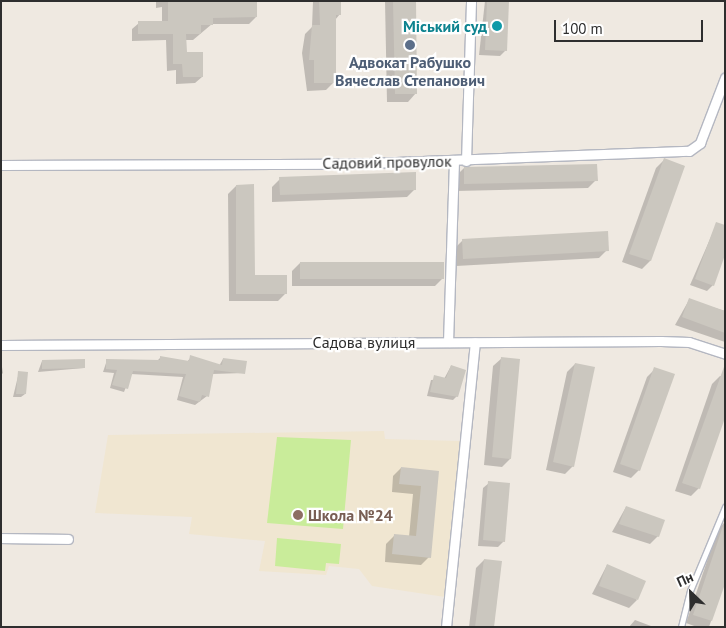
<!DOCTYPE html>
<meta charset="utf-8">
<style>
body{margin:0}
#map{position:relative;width:726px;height:628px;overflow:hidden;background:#efe9e1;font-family:"PT Sans",sans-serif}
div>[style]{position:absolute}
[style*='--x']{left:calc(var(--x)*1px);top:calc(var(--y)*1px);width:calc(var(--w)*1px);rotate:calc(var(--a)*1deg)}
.education>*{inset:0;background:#f0e6d1}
.pitch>*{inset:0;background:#c9ec9a}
.shadow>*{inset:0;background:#0003}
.building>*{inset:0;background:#cbc7bf}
.roads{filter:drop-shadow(1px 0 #b4b7c1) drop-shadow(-1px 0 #b4b7c1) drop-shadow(0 1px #b4b7c1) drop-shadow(0 -1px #b4b7c1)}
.lane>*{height:4.5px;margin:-2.25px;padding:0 2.25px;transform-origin:2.25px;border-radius:2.25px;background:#fff}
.street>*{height:9px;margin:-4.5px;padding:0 4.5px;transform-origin:4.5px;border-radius:4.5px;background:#fff}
.dots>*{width:14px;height:14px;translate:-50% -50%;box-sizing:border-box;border:2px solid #fff;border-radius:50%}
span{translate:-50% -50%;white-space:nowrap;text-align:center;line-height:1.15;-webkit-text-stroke:4.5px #fff;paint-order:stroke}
.culture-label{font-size:16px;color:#0d838f;font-weight:700}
.right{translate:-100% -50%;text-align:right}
.service-label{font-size:16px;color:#4e5e75;font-weight:700}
.street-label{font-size:16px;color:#2e2e2e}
.education-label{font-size:16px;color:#785e54;font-weight:700}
.left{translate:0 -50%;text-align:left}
.frame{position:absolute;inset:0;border:2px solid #2e2e2e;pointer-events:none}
.north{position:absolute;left:666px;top:568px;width:50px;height:50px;-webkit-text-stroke:4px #fff;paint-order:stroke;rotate:336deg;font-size:14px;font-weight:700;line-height:20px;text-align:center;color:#2e2e2e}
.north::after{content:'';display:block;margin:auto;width:18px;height:22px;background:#2e2e2e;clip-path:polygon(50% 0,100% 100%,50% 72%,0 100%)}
.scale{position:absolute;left:554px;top:20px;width:149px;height:22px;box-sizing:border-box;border:2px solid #2e2e2e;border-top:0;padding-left:6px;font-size:15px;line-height:18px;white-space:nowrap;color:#2e2e2e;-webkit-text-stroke:4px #fff;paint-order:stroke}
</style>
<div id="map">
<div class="education">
<div style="clip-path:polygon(384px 431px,385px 439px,460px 441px,445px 597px,372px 586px,359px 569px,329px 566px,326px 575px,259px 571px,265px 541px,189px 534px,192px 517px,95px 513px,108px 435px)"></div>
</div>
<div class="pitch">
<div style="clip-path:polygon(277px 437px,351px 440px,343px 529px,267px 523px)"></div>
<div style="clip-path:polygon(277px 538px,341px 544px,339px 564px,326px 563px,325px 571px,275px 566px)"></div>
</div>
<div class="shadow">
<div style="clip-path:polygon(156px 1px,207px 1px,256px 17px,249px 24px,212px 24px,193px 40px,185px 40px,185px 54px,202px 77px,195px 83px,176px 84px,176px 70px,167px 71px,166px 40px,132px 41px,132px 29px,139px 23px,162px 22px,162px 7px,156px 8px)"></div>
<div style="clip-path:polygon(313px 1px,340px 1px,340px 14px,335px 20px,334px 82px,326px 90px,307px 91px,302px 53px,305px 34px,312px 27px)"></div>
<div style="clip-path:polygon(385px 1px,414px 1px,416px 93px,408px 102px,387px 102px)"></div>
<div style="clip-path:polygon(485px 1px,508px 1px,506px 50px,500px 56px,479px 55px)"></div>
<div style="clip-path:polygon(664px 160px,684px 166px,650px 261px,642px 269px,622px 262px,656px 168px)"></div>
<div style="clip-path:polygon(464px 168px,596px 180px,588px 188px,456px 191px,456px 176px)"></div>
<div style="clip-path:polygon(280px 179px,415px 189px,407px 197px,272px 202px,272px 187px)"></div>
<div style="clip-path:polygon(236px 186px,254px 277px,286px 293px,278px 301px,229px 301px,228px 194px)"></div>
<div style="clip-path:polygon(717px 223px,713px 285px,707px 291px,690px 285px)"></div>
<div style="clip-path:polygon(463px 240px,607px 250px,599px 258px,456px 266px,455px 248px)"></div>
<div style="clip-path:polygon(300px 263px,443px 278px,435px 286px,292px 286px,292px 271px)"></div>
<div style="clip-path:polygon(689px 300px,725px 311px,725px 342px,675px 325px)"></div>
<div style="clip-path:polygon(161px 357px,187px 362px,191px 357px,219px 366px,223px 359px,244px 373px,212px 374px,207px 396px,195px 405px,177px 400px,183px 377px,131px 374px,124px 392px,110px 388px,114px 373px,103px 372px,107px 360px,157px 361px)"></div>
<div style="clip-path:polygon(502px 358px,510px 459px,502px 467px,484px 465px,493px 366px)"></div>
<div style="clip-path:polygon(1px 361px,3px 373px,1px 375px)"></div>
<div style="clip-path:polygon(42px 361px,84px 368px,38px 372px)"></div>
<div style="clip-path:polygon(575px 364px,573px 466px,565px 474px,546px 470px,567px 372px)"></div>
<div style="clip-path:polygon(451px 366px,457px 396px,453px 400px,427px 396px,431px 380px,444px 379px)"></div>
<div style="clip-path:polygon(655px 369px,639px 470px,631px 478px,613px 472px,647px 377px)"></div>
<div style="clip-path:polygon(19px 372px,25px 394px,21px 397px,13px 397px)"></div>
<div style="clip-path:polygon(720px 376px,725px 377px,699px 488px,691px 496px,675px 491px,712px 384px)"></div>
<div style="clip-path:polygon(401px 468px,438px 472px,429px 557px,421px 565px,385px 562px,386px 544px,394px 536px,409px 537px,413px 494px,392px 492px,393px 476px)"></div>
<div style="clip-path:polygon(489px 483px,504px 541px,498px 547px,478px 546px,483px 488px)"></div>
<div style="clip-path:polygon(626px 507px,658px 536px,650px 544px,612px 532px)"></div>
<div style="clip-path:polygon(725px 522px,725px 580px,709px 627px,697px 627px,686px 623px,718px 529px)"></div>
<div style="clip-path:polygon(484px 560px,493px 627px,469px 627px,476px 568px)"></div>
<div style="clip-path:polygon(607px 565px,637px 600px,629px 608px,592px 594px)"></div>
<div style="clip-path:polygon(635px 620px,651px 626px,651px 627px,629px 627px)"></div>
</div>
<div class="building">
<div style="clip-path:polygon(168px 1px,257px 1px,257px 17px,213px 18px,213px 25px,201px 25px,201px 34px,186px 34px,187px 52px,203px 52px,203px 77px,183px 77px,182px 64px,173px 64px,173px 34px,138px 34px,138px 21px,168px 21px)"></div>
<div style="clip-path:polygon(319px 1px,341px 1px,341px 15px,336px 15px,336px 83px,314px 83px,314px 60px,309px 60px,312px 25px,320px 25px)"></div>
<div style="clip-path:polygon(393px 1px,416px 1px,417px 94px,395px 94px)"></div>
<div style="clip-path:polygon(487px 1px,509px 1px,507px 51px,485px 50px)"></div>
<div style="clip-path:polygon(664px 158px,685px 166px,651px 261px,629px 254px)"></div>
<div style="clip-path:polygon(597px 164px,598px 181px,464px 184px,464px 167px)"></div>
<div style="clip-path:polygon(416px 172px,416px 190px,280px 195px,279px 177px)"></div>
<div style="clip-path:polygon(254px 184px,255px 275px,287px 275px,287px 294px,236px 294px,236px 185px)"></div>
<div style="clip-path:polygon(716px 222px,725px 225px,725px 255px,714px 286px,695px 279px)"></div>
<div style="clip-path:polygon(608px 231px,609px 251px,463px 259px,462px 239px)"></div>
<div style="clip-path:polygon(300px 262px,444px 262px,444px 279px,300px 279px)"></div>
<div style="clip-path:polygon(689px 298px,725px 311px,725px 333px,682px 317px)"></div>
<div style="clip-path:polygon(190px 355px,222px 365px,223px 358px,247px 361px,245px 374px,214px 370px,209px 397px,202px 395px,200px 402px,179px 396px,186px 374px,133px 371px,128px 389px,112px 385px,117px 370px,106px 369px,106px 359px,160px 360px,160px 356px,189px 361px)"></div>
<div style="clip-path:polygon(501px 357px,520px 359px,511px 459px,492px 457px)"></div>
<div style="clip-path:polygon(85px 359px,85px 368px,42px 369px,42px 360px)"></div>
<div style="clip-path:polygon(575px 363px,595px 367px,574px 467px,553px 462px)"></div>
<div style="clip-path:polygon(725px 364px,725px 418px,700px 489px,682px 483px)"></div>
<div style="clip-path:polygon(451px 365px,466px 370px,458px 397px,430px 392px,434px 375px,446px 378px)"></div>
<div style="clip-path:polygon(654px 367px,675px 374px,640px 471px,620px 464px)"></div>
<div style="clip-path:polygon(18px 371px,28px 372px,26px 394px,16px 394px)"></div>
<div style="clip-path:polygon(401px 467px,439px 471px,431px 558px,392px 554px,394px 534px,416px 536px,421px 486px,399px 484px)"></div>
<div style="clip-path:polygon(488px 481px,510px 483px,505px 542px,483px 540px)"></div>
<div style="clip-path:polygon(626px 506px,665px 520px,659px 537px,619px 524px)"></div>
<div style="clip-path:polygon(723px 526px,725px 584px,712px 621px,693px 615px)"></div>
<div style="clip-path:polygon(484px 559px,502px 561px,494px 627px,475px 627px)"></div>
<div style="clip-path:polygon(607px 564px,646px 581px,638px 600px,599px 586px)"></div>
</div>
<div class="roads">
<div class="lane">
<div style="--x:681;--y:627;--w:37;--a:-76"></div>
<div style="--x:690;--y:591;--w:91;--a:-67.4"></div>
</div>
<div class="street">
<div style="--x:466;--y:161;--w:160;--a:-88.2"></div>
<div style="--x:1;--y:165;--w:342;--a:-0.2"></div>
<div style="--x:343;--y:164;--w:346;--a:-2.2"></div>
<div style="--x:689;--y:151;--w:14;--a:-36"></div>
<div style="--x:700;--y:143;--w:70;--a:-69"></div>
<div style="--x:448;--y:342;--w:181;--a:-88.1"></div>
<div style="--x:1;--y:345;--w:660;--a:-0.35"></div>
<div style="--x:661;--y:341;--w:28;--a:2"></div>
<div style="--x:689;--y:342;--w:38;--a:18"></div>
<div style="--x:1;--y:538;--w:67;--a:0.9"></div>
<div style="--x:446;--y:627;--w:286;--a:-84.2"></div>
</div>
</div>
<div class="dots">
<div style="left:497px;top:26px;background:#0f9aa8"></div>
<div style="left:410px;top:45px;background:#5c6f8a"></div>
<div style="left:298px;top:515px;background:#8d6e63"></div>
</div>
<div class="culture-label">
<span class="right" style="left:487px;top:26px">Міський суд</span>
</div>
<div class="service-label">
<span style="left:410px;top:71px">Адвокат Рабушко<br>Вячеслав Степанович</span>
</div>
<div class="street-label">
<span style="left:387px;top:162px;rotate:-1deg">Садовий провулок</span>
<span style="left:364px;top:342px">Садова вулиця</span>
</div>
<div class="education-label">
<span class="left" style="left:308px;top:515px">Школа №24</span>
</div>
<div class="frame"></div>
<div class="north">Пн</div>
<div class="scale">100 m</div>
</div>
